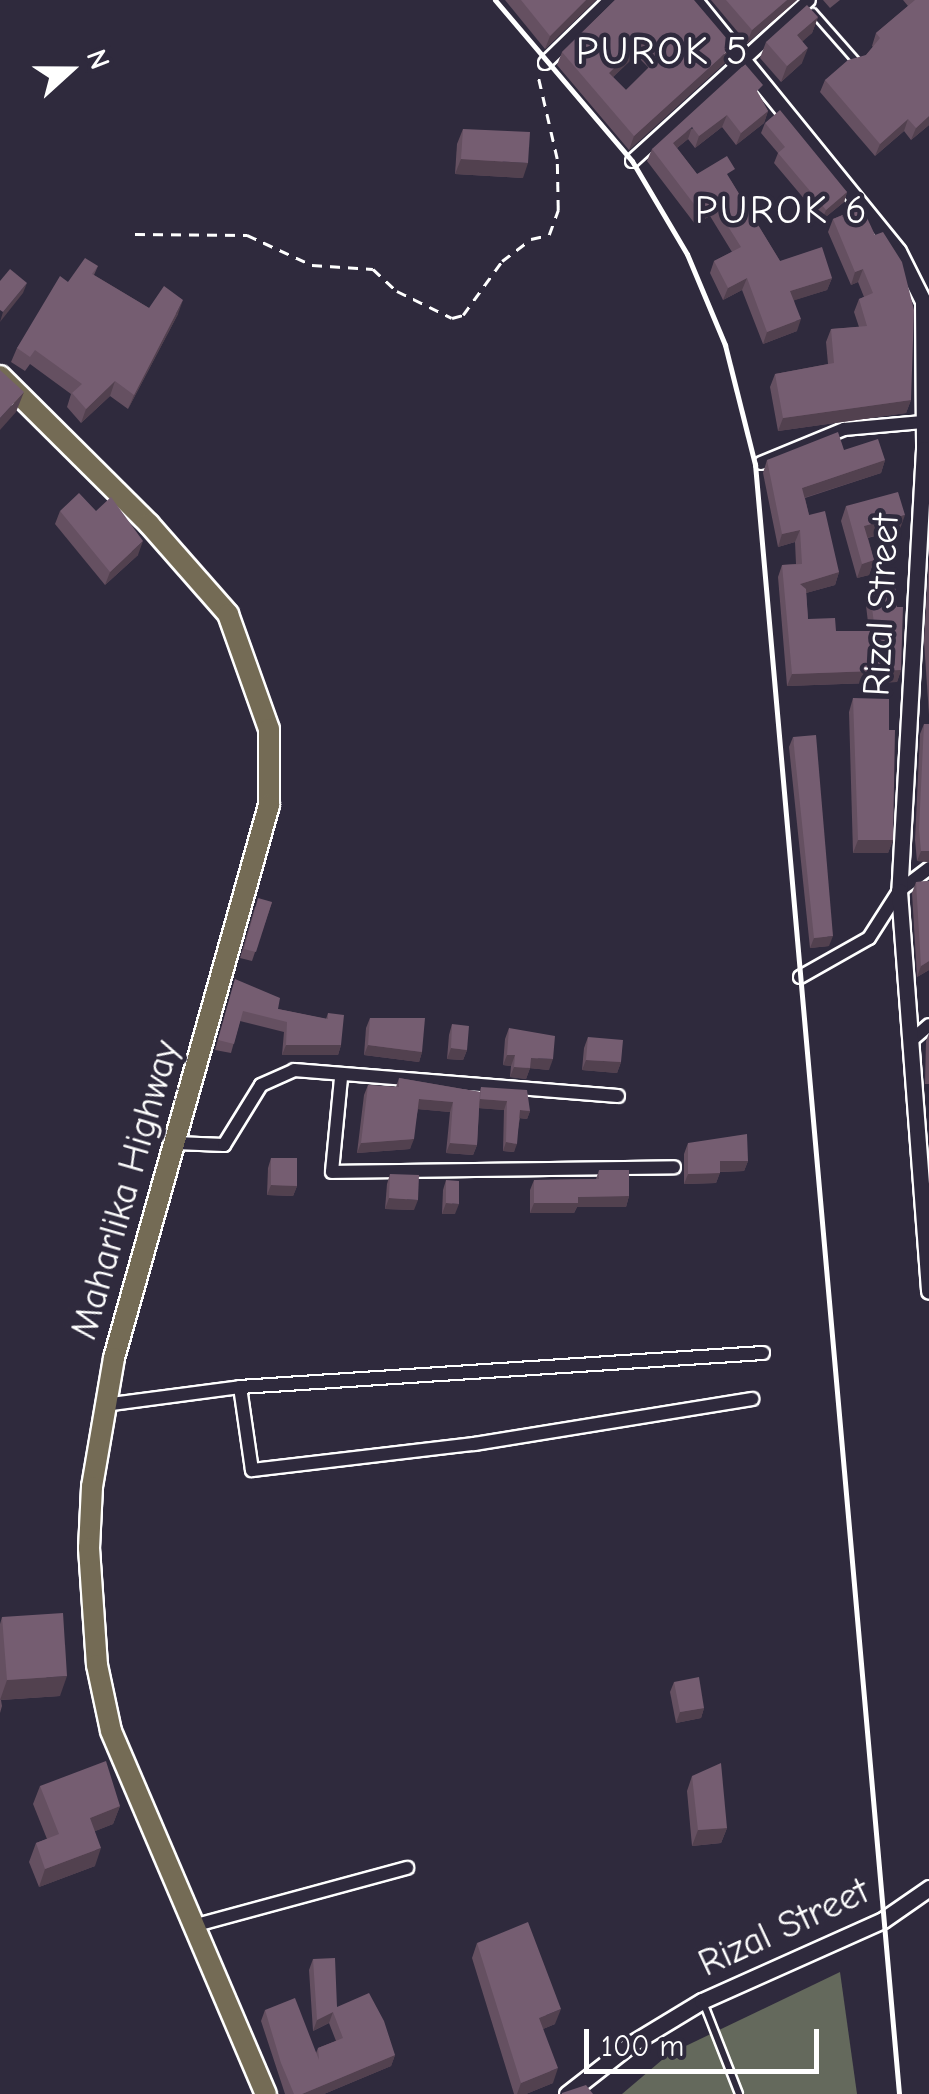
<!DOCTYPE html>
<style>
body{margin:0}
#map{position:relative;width:929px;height:2094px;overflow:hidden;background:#2f2a3d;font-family:"Comic Neue",sans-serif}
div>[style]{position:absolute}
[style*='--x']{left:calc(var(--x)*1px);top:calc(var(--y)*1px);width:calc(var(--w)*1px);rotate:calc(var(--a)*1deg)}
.green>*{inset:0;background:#64695c}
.path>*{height:2.5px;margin-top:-1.25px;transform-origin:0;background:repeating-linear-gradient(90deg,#fff 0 10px,transparent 0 18px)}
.roads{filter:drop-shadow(2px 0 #fff) drop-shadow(-2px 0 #fff) drop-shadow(0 2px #fff) drop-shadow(0 -2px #fff)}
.service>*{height:6px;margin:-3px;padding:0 3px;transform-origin:3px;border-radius:3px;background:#2f2a3d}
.minor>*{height:12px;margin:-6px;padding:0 6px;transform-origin:6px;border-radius:6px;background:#2f2a3d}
.tertiary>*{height:15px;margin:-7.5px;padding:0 7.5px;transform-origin:7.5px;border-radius:7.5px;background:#2f2a3d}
.trunk>*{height:20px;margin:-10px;padding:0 10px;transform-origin:10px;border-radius:10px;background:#746b55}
.rail>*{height:5px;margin:-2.5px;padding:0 2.5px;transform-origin:2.5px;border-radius:2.5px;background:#fff}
.wall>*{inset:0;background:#655061}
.shaded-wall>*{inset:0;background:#52414f}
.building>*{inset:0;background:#755d71}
span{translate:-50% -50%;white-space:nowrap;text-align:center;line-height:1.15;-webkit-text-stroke:9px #2f2a3d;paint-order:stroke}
.street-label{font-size:38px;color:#fff}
.neighbourhood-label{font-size:40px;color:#fff;letter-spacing:2.5px}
.north{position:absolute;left:20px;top:20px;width:100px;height:100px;-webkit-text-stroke:8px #2f2a3d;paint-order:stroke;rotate:69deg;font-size:28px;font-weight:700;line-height:40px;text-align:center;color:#fff}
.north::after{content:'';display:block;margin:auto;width:35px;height:45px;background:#fff;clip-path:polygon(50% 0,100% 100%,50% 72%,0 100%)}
.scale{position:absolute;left:584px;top:2029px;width:235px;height:45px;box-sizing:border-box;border:5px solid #fff;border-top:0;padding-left:12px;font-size:30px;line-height:35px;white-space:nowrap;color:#fff;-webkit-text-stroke:8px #2f2a3d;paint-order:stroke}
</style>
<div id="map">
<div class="green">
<div style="clip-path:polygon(840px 1972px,857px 2094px,622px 2094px,669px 2054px)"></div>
</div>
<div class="path">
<div style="--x:135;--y:234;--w:112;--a:0.5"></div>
<div style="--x:247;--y:235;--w:72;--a:24.8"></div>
<div style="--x:312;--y:265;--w:61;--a:3.8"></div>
<div style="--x:373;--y:269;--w:33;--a:43"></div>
<div style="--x:397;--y:291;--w:61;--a:26.1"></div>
<div style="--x:452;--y:318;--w:11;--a:-15"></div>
<div style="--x:463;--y:315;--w:67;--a:-54.2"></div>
<div style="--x:502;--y:261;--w:36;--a:-37"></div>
<div style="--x:531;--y:239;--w:18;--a:-13"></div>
<div style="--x:549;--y:235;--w:27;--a:-70"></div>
<div style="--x:558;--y:210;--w:51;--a:-91.1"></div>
<div style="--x:557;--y:159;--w:84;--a:-103"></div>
</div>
<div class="roads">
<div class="service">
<div style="--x:813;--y:12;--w:67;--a:48.7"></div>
<div style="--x:703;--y:2002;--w:99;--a:68.6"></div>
</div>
<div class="minor">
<div style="--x:545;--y:63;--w:91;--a:-44.1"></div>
<div style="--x:632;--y:161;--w:239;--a:-42.3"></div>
<div style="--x:761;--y:463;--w:90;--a:-22.3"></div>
<div style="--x:844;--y:429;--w:79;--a:-5.1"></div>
<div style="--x:800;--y:977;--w:79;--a:-29.5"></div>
<div style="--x:869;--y:938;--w:56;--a:-57.4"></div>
<div style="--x:899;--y:891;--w:38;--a:-37"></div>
<div style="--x:913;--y:1039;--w:21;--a:-41"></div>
<div style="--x:341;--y:1078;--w:94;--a:95.5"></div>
<div style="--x:332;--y:1172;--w:342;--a:-0.8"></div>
<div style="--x:176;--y:1143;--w:48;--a:2.4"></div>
<div style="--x:224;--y:1145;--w:70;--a:-58.3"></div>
<div style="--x:261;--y:1085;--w:36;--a:-24"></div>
<div style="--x:294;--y:1070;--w:325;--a:4.6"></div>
<div style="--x:240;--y:1387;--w:84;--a:81.8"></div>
<div style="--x:252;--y:1470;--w:224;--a:-6.7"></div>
<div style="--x:474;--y:1444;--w:282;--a:-9.2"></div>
<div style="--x:104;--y:1405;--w:137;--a:-7.5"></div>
<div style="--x:240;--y:1387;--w:524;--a:-3.72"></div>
<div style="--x:193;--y:1926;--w:222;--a:-15.2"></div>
</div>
<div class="tertiary">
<div style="--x:694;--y:0;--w:323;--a:50.9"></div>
<div style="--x:898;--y:251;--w:56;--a:63.4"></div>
<div style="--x:923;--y:301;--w:148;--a:89.6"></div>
<div style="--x:924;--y:449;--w:443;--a:93.2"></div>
<div style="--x:899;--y:891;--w:401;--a:85.7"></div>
<div style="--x:567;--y:2094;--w:81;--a:-38"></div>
<div style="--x:631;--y:2044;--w:83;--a:-31.2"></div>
<div style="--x:702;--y:2001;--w:198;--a:-24.1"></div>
<div style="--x:883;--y:1920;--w:56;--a:-34.8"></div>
</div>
<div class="trunk">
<div style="--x:0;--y:376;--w:210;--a:44.8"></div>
<div style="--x:149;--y:524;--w:120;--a:48.7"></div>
<div style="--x:228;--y:614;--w:122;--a:70.4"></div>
<div style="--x:269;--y:729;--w:76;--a:90"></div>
<div style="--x:269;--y:805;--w:574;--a:105.66"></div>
<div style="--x:114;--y:1358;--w:131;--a:99.7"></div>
<div style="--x:92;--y:1487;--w:61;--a:92.8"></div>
<div style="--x:89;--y:1548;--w:117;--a:86.1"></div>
<div style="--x:97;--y:1665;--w:67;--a:78"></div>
<div style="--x:111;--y:1731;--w:395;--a:66.9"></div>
</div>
</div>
<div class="rail">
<div style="--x:495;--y:0;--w:211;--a:49.6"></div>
<div style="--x:632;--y:161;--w:108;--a:59.4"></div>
<div style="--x:687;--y:254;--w:99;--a:67.3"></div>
<div style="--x:725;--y:345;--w:123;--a:75.9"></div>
<div style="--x:755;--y:464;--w:1636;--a:84.95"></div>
</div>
<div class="wall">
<div style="clip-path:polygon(505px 0,596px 0,545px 49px)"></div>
<div style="clip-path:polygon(evenodd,615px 0,728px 60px,629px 150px,557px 65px,562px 52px,615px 0,636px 55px,649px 68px,626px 90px,613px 77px,636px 55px)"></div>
<div style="clip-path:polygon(711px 0,797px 0,747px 43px)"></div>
<div style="clip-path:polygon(823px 0,840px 0,830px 8px)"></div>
<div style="clip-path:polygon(903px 0,929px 0,929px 125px,911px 140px,904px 131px,875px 156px,820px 92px,825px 80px,866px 55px,873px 47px,872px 46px,876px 33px,908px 6px)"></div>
<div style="clip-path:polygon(818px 17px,812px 33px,802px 41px,802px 63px,781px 82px,760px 58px,766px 42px)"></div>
<div style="clip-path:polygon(759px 95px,768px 111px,764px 123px,736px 145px,722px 127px,695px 148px,688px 139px,677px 148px,697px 174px,731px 181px,780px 261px,832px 278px,827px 290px,794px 300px,797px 331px,763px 344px,742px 290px,723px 300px,710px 273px,714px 261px,732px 252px,710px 216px,695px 224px,647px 161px,652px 149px)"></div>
<div style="clip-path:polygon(765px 123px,847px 192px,844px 202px,822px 220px,774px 163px,778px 153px,761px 133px)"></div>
<div style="clip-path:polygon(463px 129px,523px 178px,455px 174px,457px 144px)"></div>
<div style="clip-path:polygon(862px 207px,911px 400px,906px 413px,778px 431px,770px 387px,775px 374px,828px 364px,826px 342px,831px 329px,859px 327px,854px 312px,859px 299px,864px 297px,858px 282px,851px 285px,828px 232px,833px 219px)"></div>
<div style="clip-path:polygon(98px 266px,94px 275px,149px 308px,178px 314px,128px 409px,110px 396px,81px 423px,67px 407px,71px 394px,30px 364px,25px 371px,11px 362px,17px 348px,68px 282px)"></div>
<div style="clip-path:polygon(844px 450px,885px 460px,881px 473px,805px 498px,809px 515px,839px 572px,835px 585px,806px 593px,808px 619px,836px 631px,869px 631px,865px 597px,869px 585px,901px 670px,897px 682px,787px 686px,778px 577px,782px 565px,796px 564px,795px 542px,778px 547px,763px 473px,767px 460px)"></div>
<div style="clip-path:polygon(846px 506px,900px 529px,868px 538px,874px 560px,869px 575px,857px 578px,841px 521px)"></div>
<div style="clip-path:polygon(60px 511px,138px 555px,105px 585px,55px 524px)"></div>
<div style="clip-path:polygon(929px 559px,929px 715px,924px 641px)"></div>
<div style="clip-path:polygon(853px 698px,889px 730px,893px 840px,888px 853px,853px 853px,849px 712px)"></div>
<div style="clip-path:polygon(924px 724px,929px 862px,917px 861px,915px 840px,920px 734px)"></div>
<div style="clip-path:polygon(793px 737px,829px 946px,810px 948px,789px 747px)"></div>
<div style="clip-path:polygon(929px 881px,929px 970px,917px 977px,912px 893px,916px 882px)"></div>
<div style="clip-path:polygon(272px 902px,252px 961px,240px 958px,255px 907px)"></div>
<div style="clip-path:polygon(235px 979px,278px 1009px,326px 1019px,328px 1013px,341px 1045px,338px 1055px,282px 1055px,284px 1032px,240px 1021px,231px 1053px,215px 1050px)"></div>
<div style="clip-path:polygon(370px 1018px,422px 1052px,419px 1062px,364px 1055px,366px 1028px)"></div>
<div style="clip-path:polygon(452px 1024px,467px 1050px,463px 1060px,447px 1059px,449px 1035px)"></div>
<div style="clip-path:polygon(509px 1028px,549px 1070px,530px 1068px,526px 1079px,510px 1077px,511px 1066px,503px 1065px,505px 1039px)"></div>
<div style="clip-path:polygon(929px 1033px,929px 1084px,925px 1084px,926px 1041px)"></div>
<div style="clip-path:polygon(588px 1037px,621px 1062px,617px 1073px,582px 1070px,584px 1048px)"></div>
<div style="clip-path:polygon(399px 1078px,480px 1092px,481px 1087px,530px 1111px,527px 1119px,520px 1118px,514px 1152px,503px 1151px,504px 1110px,479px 1108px,477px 1145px,473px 1155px,446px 1153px,450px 1112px,418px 1109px,410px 1149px,357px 1153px,364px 1095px,368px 1085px,396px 1087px)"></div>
<div style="clip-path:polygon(688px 1143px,748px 1161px,744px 1171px,720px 1172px,716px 1183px,684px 1184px,684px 1154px)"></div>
<div style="clip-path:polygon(271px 1158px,297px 1186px,293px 1196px,267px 1195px,268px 1168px)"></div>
<div style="clip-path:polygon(599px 1170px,629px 1196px,626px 1207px,577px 1207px,574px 1213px,530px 1213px,530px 1190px,534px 1180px,596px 1179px)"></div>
<div style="clip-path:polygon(390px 1174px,414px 1210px,385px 1209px,387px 1184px)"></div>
<div style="clip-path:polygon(446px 1180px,455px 1214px,442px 1214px,443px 1190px)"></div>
<div style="clip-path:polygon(2px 1617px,60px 1696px,1px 1700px,2px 1706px,0 1713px,0 1624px)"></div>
<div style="clip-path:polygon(674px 1682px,704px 1708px,701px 1718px,676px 1723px,670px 1692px)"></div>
<div style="clip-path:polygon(692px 1776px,727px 1828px,721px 1843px,692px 1846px,687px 1791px)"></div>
<div style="clip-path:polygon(40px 1786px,120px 1806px,113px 1824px,95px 1831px,95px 1866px,39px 1887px,29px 1862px,36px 1843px,47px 1839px,33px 1804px)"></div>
<div style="clip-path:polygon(477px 1943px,555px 2024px,543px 2029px,553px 2083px,526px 2094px,514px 2094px,472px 1958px)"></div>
<div style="clip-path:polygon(313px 1959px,337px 2007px,395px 2055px,391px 2066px,324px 2094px,285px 2094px,261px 2021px,265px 2010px,316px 2053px,318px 2048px,336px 2041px,329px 2023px,313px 2031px,309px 1970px)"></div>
</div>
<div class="shaded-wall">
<div style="clip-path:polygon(586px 0,596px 0,545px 49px,550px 36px)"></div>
<div style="clip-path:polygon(787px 0,797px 0,747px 43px,752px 30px)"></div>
<div style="clip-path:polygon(818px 17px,812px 33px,792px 51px,797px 35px)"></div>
<div style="clip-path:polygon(641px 41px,636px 55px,604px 86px,609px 73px)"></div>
<div style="clip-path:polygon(733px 46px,728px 60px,629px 150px,634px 136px)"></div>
<div style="clip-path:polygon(808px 48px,802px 63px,781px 82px,787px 66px)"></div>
<div style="clip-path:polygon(768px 111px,764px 123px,736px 145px,741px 133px)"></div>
<div style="clip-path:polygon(727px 115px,722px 127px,695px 148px,699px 136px)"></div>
<div style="clip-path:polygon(929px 116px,929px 125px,911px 140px,916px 128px)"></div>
<div style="clip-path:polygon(908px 119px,904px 131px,875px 156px,880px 144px)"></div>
<div style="clip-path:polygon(692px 127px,688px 139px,668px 155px,673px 143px)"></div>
<div style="clip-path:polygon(461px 159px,528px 163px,523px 178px,455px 174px)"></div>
<div style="clip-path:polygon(847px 192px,844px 202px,822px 220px,826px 210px)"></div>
<div style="clip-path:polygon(714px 204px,710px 216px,695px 224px,700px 212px)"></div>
<div style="clip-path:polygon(863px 269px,858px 282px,851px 285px,855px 272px)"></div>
<div style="clip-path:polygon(747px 278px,742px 290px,723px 300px,728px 288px)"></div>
<div style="clip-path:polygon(832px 278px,827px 290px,786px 303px,790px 291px)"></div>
<div style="clip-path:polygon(27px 283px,23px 293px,0 322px,3px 312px)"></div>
<div style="clip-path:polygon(183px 300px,178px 314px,128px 409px,134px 395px)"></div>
<div style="clip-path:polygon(801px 319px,797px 331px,763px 344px,767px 332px)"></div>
<div style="clip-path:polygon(115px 381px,110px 396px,81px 423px,86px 409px)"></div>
<div style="clip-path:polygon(24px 392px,16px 412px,0 430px,0 418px)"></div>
<div style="clip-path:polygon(911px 400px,906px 413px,778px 431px,783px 418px)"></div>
<div style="clip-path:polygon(885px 460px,881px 473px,797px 500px,802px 488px)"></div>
<div style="clip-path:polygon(905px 515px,900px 529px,859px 540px,864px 526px)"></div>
<div style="clip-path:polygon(800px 530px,795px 542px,778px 547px,782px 534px)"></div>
<div style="clip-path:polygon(143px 541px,138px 555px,105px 585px,110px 572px)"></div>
<div style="clip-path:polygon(874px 560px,869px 575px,857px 578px,862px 564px)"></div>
<div style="clip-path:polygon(839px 572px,835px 585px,795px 596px,800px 584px)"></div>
<div style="clip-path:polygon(901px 670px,897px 682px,787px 686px,792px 674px)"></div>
<div style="clip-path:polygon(858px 840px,893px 840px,888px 853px,853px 853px)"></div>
<div style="clip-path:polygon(921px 851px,929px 851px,929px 862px,917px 861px)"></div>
<div style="clip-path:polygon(833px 936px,829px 946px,810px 948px,814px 938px)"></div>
<div style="clip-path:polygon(929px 961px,929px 970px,917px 977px,921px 966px)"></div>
<div style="clip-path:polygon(286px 1045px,341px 1045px,338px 1055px,282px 1055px)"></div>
<div style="clip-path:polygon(368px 1045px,422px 1052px,419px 1062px,364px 1055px)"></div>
<div style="clip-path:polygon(451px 1048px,467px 1050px,463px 1060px,447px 1059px)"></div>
<div style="clip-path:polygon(507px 1055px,515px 1055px,511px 1066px,503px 1065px)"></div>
<div style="clip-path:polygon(531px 1058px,553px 1059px,549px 1070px,527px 1068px)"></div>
<div style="clip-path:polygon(586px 1060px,621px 1062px,617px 1073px,582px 1070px)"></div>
<div style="clip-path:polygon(514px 1067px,530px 1068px,526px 1079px,510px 1077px)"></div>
<div style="clip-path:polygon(419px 1099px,453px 1102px,450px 1112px,416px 1109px)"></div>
<div style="clip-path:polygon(480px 1099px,507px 1101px,504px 1110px,477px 1108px)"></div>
<div style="clip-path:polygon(520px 1110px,530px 1111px,527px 1119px,517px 1118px)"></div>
<div style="clip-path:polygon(414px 1139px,410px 1149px,357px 1153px,361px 1143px)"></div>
<div style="clip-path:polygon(506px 1142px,517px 1144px,514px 1152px,503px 1151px)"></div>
<div style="clip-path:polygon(450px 1143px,477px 1145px,473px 1155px,446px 1153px)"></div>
<div style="clip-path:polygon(720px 1161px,748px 1161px,744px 1171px,716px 1172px)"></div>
<div style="clip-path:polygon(720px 1173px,716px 1183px,684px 1184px,688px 1174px)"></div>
<div style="clip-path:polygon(271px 1185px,297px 1186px,293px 1196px,267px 1195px)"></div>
<div style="clip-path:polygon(629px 1196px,626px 1207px,577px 1207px,574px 1213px,530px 1213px,534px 1203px,578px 1197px)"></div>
<div style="clip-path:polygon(389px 1198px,418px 1200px,414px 1210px,385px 1209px)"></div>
<div style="clip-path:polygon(446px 1203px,459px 1204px,455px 1214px,442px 1214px)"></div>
<div style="clip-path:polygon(67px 1676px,60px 1696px,0 1700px,7px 1680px)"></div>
<div style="clip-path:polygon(704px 1708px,701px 1718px,676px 1723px,680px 1712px)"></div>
<div style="clip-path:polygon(120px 1806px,113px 1824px,83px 1836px,90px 1818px)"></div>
<div style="clip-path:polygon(727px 1828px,721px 1843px,692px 1846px,698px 1830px)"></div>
<div style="clip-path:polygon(101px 1848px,95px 1866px,39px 1887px,45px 1869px)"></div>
<div style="clip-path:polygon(561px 2009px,555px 2024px,533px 2033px,539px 2018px)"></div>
<div style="clip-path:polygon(333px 2012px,329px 2023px,313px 2031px,317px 2020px)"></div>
<div style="clip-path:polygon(395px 2055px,391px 2066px,324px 2094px,302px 2094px)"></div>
<div style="clip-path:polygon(558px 2068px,553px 2083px,526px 2094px,517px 2094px,521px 2083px)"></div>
</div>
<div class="building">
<div style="clip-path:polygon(521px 0,586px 0,550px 36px)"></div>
<div style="clip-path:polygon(evenodd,615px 0,694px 0,733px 46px,634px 136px,562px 52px,615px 0,641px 41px,658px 58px,626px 90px,609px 73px,641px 41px)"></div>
<div style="clip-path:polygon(726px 0,787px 0,752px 30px)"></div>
<div style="clip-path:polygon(915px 0,929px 0,929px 116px,916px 128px,908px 119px,880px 144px,825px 80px,848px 60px,866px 55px,880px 38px,876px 33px)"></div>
<div style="clip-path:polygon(807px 5px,818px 17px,797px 35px,808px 48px,787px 66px,766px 42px)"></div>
<div style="clip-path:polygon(745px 64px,763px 85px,757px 91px,768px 111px,741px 133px,727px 115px,699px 136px,692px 127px,673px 143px,697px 174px,727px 156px,735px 169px,727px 174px,780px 261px,822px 247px,832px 278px,790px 291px,801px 319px,767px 332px,747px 278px,728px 288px,714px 261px,741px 247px,714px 204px,700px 212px,652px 149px)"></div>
<div style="clip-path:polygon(780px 110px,847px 192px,826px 210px,778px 153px,785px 147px,765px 123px)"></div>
<div style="clip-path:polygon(463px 129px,530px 132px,528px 163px,461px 159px)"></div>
<div style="clip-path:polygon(862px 207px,875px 235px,883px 232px,902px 262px,914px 310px,911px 400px,783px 418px,775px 374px,834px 363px,831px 329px,867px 326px,859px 299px,873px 293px,863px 269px,855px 272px,833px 219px)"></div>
<div style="clip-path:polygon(85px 258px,98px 266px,92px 274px,149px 308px,164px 286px,183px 300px,134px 395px,115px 381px,86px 409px,72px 393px,82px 384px,35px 350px,30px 357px,17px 348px,60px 276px,68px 282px)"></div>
<div style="clip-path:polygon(10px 269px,27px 283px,3px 312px,0 310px,0 281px)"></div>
<div style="clip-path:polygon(0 370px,24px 392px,0 418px)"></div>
<div style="clip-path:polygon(838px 432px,844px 450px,878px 439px,885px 460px,802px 488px,809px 515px,825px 511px,839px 572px,800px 584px,806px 589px,808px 619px,835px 618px,836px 631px,875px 631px,869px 585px,895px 583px,897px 607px,903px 607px,901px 670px,792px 674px,782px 565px,802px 564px,800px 530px,782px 534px,767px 460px)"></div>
<div style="clip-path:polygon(898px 492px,905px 515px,864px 526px,874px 560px,862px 564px,846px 506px)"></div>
<div style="clip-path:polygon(79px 493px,96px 511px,111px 497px,143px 541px,110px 572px,60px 511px)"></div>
<div style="clip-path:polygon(853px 698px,889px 699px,889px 730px,895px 730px,893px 840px,858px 840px)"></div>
<div style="clip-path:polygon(924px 724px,929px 724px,929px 851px,921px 851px,919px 829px)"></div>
<div style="clip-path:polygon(816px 735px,833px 936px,814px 938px,793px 737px)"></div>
<div style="clip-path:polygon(929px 881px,929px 961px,921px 966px,916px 882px)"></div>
<div style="clip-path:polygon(258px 898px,272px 902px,256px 952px,244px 949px)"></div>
<div style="clip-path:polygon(235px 979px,280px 998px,278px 1009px,328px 1019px,328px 1013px,344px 1015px,341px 1045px,286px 1045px,287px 1022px,243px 1011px,234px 1044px,218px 1040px)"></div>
<div style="clip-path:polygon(370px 1018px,425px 1018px,422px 1052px,368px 1045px)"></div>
<div style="clip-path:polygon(452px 1024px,469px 1026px,467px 1050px,451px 1048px)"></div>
<div style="clip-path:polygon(509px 1028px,555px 1036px,553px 1059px,531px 1058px,530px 1068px,514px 1067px,515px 1055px,507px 1055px)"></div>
<div style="clip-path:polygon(588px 1037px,623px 1040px,621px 1062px,586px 1060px)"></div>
<div style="clip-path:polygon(399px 1078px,480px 1092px,477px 1145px,450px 1143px,453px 1102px,419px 1099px,414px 1139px,361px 1143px,368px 1085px,399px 1087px)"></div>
<div style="clip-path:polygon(481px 1087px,527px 1090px,530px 1111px,520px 1110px,517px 1144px,506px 1142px,507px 1101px,480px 1099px)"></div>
<div style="clip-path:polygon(747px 1134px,748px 1161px,720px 1161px,720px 1173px,688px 1174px,688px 1143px)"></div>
<div style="clip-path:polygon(271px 1158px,297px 1158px,297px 1186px,271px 1185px)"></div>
<div style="clip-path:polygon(599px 1170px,629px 1170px,629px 1196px,578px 1197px,578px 1203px,534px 1203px,534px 1180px,599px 1179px)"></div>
<div style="clip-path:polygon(390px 1174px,419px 1175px,418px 1200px,389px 1198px)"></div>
<div style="clip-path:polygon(446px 1180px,459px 1181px,459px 1204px,446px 1203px)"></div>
<div style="clip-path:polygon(63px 1613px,67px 1676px,7px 1680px,2px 1617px)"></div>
<div style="clip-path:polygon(699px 1677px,704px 1708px,680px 1712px,674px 1682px)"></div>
<div style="clip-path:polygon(106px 1761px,120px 1806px,90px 1818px,101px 1848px,45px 1869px,36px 1843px,59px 1834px,40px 1786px)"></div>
<div style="clip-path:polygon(721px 1763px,727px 1828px,698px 1830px,692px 1776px)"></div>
<div style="clip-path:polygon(528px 1922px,561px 2009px,539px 2018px,558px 2068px,521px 2083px,477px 1943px)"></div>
<div style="clip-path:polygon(335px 1958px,337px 2007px,369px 1993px,384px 2021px,395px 2055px,302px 2094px,294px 2094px,281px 2063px,265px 2010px,295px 1998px,319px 2060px,318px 2048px,343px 2038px,333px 2012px,317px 2020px,313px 1959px)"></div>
<div style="clip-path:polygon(586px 2085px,593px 2094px,562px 2094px,562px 2093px)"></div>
</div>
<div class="street-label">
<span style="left:882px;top:605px;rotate:-87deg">Rizal Street</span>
<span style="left:126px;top:1190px;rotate:-74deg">Maharlika Highway</span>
<span style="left:784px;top:1928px;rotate:-25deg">Rizal Street</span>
</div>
<div class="neighbourhood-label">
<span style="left:663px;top:51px">PUROK 5</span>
<span style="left:782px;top:210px">PUROK 6</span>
</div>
<div class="north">N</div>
<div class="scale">100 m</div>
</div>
